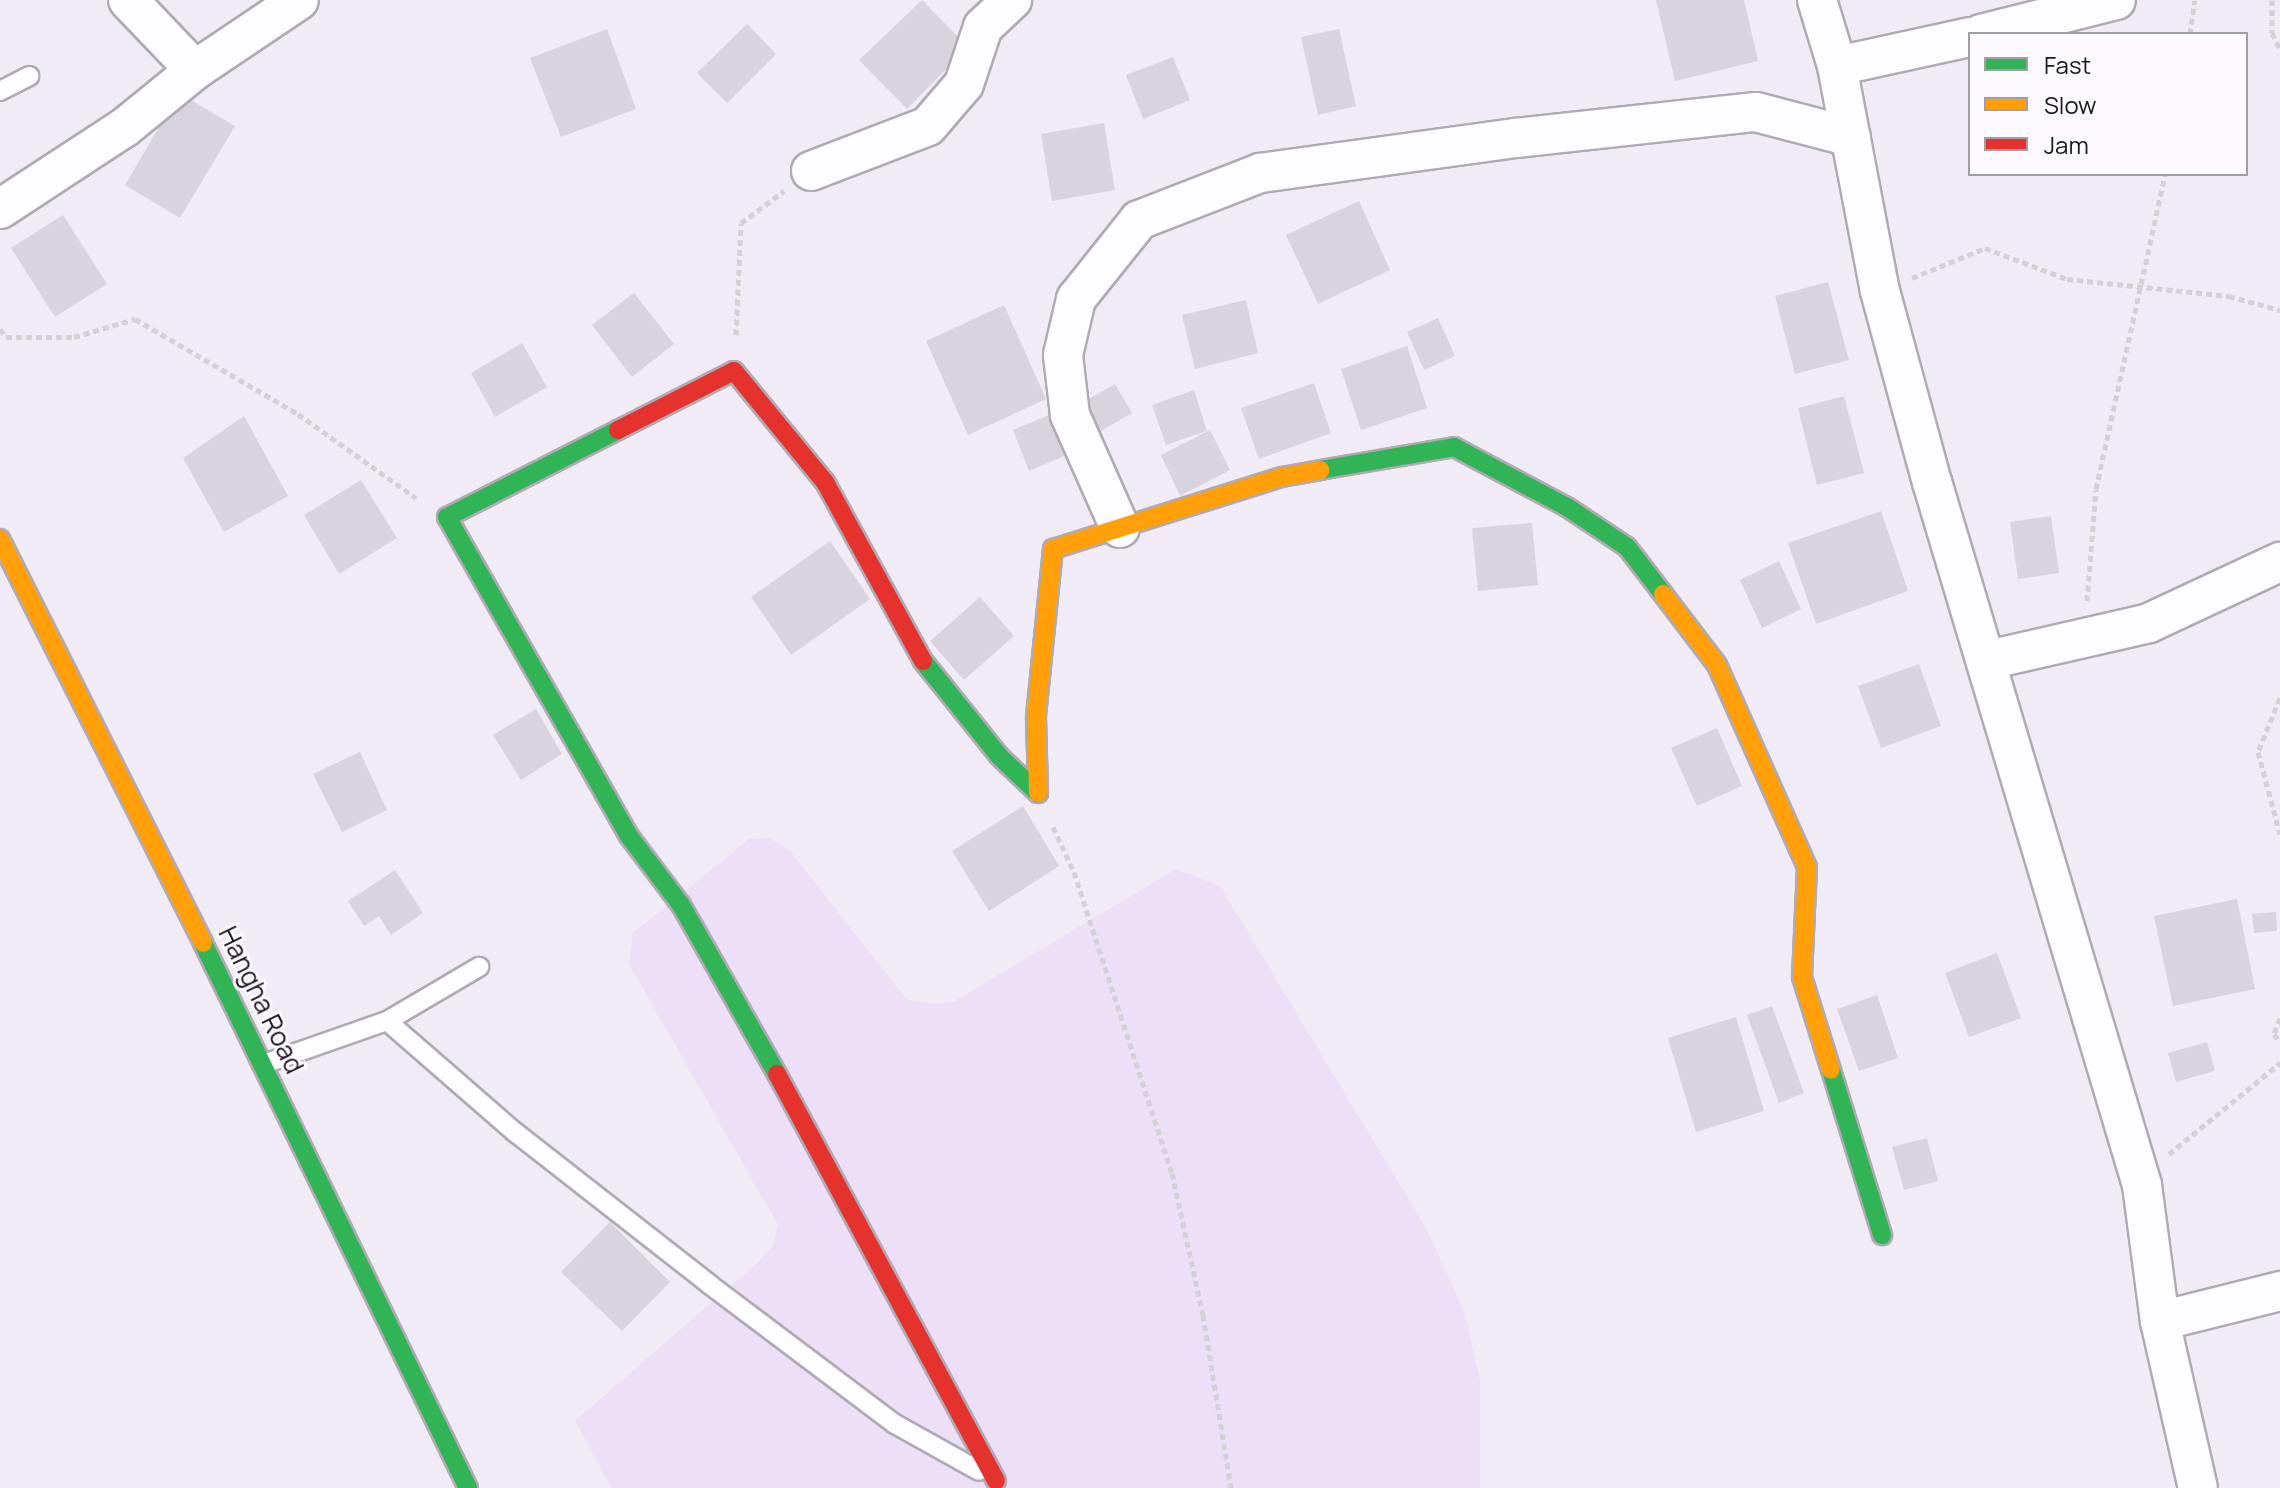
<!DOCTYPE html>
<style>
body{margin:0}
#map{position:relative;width:2280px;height:1488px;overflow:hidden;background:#f1ebf6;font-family:Manrope,sans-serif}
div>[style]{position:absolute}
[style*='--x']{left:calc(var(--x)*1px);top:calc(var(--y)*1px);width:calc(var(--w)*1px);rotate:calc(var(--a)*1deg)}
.built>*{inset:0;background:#eedff9}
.building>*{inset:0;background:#d9d3de}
.path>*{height:5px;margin-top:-2.5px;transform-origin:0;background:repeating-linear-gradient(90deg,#d2d1d4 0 6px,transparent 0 10px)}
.roads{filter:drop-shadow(2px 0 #b0aab4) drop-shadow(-2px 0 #b0aab4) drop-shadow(0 2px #b0aab4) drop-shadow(0 -2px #b0aab4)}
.lane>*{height:18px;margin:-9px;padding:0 9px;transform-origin:9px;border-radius:9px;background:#fdfcfe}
.street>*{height:38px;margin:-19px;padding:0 19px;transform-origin:19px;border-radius:19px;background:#fdfcfe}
.fast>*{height:18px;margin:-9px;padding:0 9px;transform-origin:9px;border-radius:9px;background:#30b455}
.slow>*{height:18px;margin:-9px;padding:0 9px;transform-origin:9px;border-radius:9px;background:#ff9f0a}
.jam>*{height:18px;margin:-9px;padding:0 9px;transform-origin:9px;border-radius:9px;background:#e5322d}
span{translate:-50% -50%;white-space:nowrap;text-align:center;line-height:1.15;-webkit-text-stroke:6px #fbf8fe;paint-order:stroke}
.street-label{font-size:26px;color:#1e1723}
.legend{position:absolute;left:1968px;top:32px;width:280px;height:144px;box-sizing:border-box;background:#fbf8fe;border:2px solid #a39ea6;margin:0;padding:10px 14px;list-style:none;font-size:24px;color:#1e1723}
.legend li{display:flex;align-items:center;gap:16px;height:40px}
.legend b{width:40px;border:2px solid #a39ea6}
</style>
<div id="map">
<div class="built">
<div style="clip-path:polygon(770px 838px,790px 851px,907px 1000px,935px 1004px,955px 1001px,1176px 869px,1220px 886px,1427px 1230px,1465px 1314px,1480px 1380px,1480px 1488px,612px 1488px,575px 1421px,756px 1264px,773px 1246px,778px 1225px,629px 964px,633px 933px,749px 839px)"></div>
</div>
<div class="building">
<div style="clip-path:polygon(922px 0,968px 47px,907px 109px,859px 60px)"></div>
<div style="clip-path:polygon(1656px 0,1744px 0,1758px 61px,1675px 81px)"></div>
<div style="clip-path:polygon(747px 24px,776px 54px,727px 103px,697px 73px)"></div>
<div style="clip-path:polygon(607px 29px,636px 109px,561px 137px,530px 58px)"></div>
<div style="clip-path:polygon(1339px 29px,1356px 106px,1318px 115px,1301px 37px)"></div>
<div style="clip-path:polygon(1173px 57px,1190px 100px,1143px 119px,1126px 75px)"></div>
<div style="clip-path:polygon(179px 93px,235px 126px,180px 218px,125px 185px)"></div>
<div style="clip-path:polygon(1104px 123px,1115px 190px,1052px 201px,1041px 134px)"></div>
<div style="clip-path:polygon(1359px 201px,1390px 270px,1318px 304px,1286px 235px)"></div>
<div style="clip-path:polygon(63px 215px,107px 284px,55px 317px,11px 248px)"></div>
<div style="clip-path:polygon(1828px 282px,1849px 360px,1795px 374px,1775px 296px)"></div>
<div style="clip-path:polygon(634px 293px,674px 344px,632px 377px,592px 325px)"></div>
<div style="clip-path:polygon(1246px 300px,1258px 353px,1195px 369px,1182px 315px)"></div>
<div style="clip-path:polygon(1004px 305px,1046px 399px,968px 435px,926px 341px)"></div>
<div style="clip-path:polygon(1438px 318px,1455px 356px,1424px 370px,1407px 332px)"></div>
<div style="clip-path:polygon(522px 343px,547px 387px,495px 417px,471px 373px)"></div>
<div style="clip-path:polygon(1407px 346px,1427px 408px,1361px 430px,1341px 369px)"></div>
<div style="clip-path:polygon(1314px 383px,1331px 433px,1259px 459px,1241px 408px)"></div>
<div style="clip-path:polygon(1115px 384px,1132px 413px,1092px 436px,1076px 406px)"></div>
<div style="clip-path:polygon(1194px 390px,1207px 431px,1166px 445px,1152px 405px)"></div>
<div style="clip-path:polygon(1844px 396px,1864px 473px,1817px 485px,1798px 408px)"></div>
<div style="clip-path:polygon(1059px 411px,1076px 451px,1029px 471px,1013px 430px)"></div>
<div style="clip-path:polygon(244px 416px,288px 496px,224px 532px,183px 458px)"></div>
<div style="clip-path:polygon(1210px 430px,1230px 470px,1180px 496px,1161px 455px)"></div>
<div style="clip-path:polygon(361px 480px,397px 538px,339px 574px,304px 515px)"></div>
<div style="clip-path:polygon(1881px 511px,1908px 591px,1816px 624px,1788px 543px)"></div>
<div style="clip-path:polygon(2051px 516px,2059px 573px,2018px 579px,2010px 522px)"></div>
<div style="clip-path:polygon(1532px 523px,1538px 585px,1478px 591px,1472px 528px)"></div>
<div style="clip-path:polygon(830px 541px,870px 599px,791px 655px,751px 597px)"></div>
<div style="clip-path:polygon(1779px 561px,1801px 609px,1762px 628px,1740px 580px)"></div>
<div style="clip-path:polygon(980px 597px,1014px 636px,964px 680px,930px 641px)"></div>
<div style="clip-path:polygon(1919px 664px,1941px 726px,1881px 748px,1858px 686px)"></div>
<div style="clip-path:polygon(536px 709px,562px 754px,521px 780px,493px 735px)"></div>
<div style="clip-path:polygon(1717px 728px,1742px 786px,1697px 806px,1671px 748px)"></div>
<div style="clip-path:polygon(360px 752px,387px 810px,342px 832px,313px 774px)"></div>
<div style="clip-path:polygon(1023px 806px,1059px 866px,989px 911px,952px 851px)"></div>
<div style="clip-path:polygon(395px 870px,423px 913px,391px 935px,379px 916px,364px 926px,348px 901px)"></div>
<div style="clip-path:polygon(2237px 899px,2255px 989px,2173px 1006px,2154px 916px)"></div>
<div style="clip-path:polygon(2276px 912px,2277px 931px,2254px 933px,2252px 914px)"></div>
<div style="clip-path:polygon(1997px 953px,2021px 1018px,1969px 1037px,1945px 973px)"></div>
<div style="clip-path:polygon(1877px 995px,1898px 1058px,1859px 1071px,1837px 1009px)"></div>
<div style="clip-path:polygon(1772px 1006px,1804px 1093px,1779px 1103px,1747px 1015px)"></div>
<div style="clip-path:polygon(1736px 1017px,1764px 1111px,1696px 1132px,1668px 1038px)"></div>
<div style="clip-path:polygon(2207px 1042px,2215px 1071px,2176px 1082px,2168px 1053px)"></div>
<div style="clip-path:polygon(1927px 1138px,1938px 1181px,1904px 1190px,1892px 1147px)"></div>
<div style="clip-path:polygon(610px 1222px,670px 1282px,622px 1331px,561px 1272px)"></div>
</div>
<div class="path">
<div style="--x:2272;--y:0;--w:33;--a:90"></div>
<div style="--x:2272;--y:33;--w:18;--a:63"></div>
<div style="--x:2190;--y:34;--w:34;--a:-82"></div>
<div style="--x:1912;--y:278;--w:79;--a:-22.3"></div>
<div style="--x:1985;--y:248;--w:88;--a:20.7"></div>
<div style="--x:2067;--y:279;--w:163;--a:6"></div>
<div style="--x:2229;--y:296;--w:53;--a:15.4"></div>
<div style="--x:0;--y:329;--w:10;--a:53"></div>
<div style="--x:6;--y:337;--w:68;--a:0"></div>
<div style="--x:74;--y:337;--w:64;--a:-16.4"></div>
<div style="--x:135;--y:319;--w:189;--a:30.2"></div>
<div style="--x:298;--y:414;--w:145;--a:35.4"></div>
<div style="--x:736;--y:335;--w:112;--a:-87.4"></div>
<div style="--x:741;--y:223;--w:54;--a:-36.7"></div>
<div style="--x:2087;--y:601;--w:112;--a:-85.4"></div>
<div style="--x:2096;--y:489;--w:322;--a:-77.6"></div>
<div style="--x:2280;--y:698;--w:58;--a:112.2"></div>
<div style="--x:2258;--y:752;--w:85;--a:75"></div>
<div style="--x:1053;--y:827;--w:50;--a:65"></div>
<div style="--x:1074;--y:872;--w:317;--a:72"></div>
<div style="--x:1172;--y:1173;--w:145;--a:77.7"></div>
<div style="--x:1203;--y:1315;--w:175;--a:80.8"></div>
<div style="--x:2280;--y:1018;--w:17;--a:111"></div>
<div style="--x:2274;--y:1034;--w:10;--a:53"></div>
<div style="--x:2169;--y:1154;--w:144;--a:-39.3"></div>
</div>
<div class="roads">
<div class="lane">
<div style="--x:0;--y:91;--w:33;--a:-27"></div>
<div style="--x:387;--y:1021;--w:171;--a:41"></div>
<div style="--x:516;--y:1133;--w:245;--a:38"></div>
<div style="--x:709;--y:1284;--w:233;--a:37"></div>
<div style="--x:895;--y:1424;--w:96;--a:29.2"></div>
<div style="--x:264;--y:1064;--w:130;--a:-19.3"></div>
<div style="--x:387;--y:1021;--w:107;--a:-30.4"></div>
</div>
<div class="street">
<div style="--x:128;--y:0;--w:97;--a:46.3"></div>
<div style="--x:1817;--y:0;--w:69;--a:73.1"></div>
<div style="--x:1837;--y:66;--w:229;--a:79.2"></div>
<div style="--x:1880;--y:291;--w:198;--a:74.8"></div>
<div style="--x:1932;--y:482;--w:734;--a:73.37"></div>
<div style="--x:2142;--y:1185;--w:137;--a:82.5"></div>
<div style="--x:2160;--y:1321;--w:171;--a:77.2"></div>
<div style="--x:1981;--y:34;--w:139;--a:-14.1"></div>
<div style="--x:1837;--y:66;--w:136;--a:-12.3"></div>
<div style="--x:811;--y:171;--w:125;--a:-21"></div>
<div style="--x:928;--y:126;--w:55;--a:-49.4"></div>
<div style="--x:964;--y:84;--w:60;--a:-71.6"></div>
<div style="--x:983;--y:27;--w:40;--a:-43"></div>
<div style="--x:0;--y:209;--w:148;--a:-33.2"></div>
<div style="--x:124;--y:128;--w:92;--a:-39.2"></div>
<div style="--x:195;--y:70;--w:125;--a:-33.9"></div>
<div style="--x:1120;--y:528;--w:124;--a:-113.9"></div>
<div style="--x:1070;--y:415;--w:60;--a:-96.7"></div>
<div style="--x:1063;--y:355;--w:57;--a:-76.9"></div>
<div style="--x:1076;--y:299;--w:101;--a:-51.4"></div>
<div style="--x:1139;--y:220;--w:130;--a:-21.2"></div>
<div style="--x:1260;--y:173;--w:258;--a:-7.8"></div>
<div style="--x:1516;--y:138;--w:241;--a:-6.2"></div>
<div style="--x:1756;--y:112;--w:98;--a:14.7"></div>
<div style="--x:1988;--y:660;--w:165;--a:-12.9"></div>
<div style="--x:2149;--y:623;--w:145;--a:-25"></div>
<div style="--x:2160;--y:1321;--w:124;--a:-14"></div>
</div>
<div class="fast">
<div style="--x:618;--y:430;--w:192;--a:153"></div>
<div style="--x:447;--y:517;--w:367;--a:60.3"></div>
<div style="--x:629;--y:836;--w:86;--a:53"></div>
<div style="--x:681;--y:905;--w:194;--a:60.4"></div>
<div style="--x:1320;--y:470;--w:136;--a:-9.7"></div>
<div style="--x:1454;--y:447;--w:128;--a:28"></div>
<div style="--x:1567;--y:507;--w:72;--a:33.7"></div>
<div style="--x:1627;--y:547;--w:59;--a:52.5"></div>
<div style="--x:923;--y:661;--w:122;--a:51.3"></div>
<div style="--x:999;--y:756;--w:54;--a:43.5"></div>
<div style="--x:203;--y:943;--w:606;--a:64.07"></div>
<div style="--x:1831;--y:1070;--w:173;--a:72.8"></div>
</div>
<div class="slow">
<div style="--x:0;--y:539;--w:452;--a:63.3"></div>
<div style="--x:1663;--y:594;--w:89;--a:52.7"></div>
<div style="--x:1717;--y:665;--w:221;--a:66"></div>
<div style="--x:1807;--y:867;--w:110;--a:92.6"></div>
<div style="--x:1802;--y:977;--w:97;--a:72.7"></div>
<div style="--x:1038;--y:793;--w:77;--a:-91.5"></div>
<div style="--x:1036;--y:716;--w:168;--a:-84.2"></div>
<div style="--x:1053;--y:549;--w:240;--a:-17.5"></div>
<div style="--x:1282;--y:477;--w:39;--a:-10"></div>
</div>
<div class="jam">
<div style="--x:618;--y:430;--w:130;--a:-27"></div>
<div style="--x:734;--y:371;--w:144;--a:50.7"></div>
<div style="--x:825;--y:482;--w:204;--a:61.3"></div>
<div style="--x:777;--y:1074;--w:462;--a:61.7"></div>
</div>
</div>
<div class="street-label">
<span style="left:261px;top:1000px;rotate:64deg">Hangha Road</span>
</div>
<ul class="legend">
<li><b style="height:10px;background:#30b455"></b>Fast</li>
<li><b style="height:10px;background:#ff9f0a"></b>Slow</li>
<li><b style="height:10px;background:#e5322d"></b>Jam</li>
</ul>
</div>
